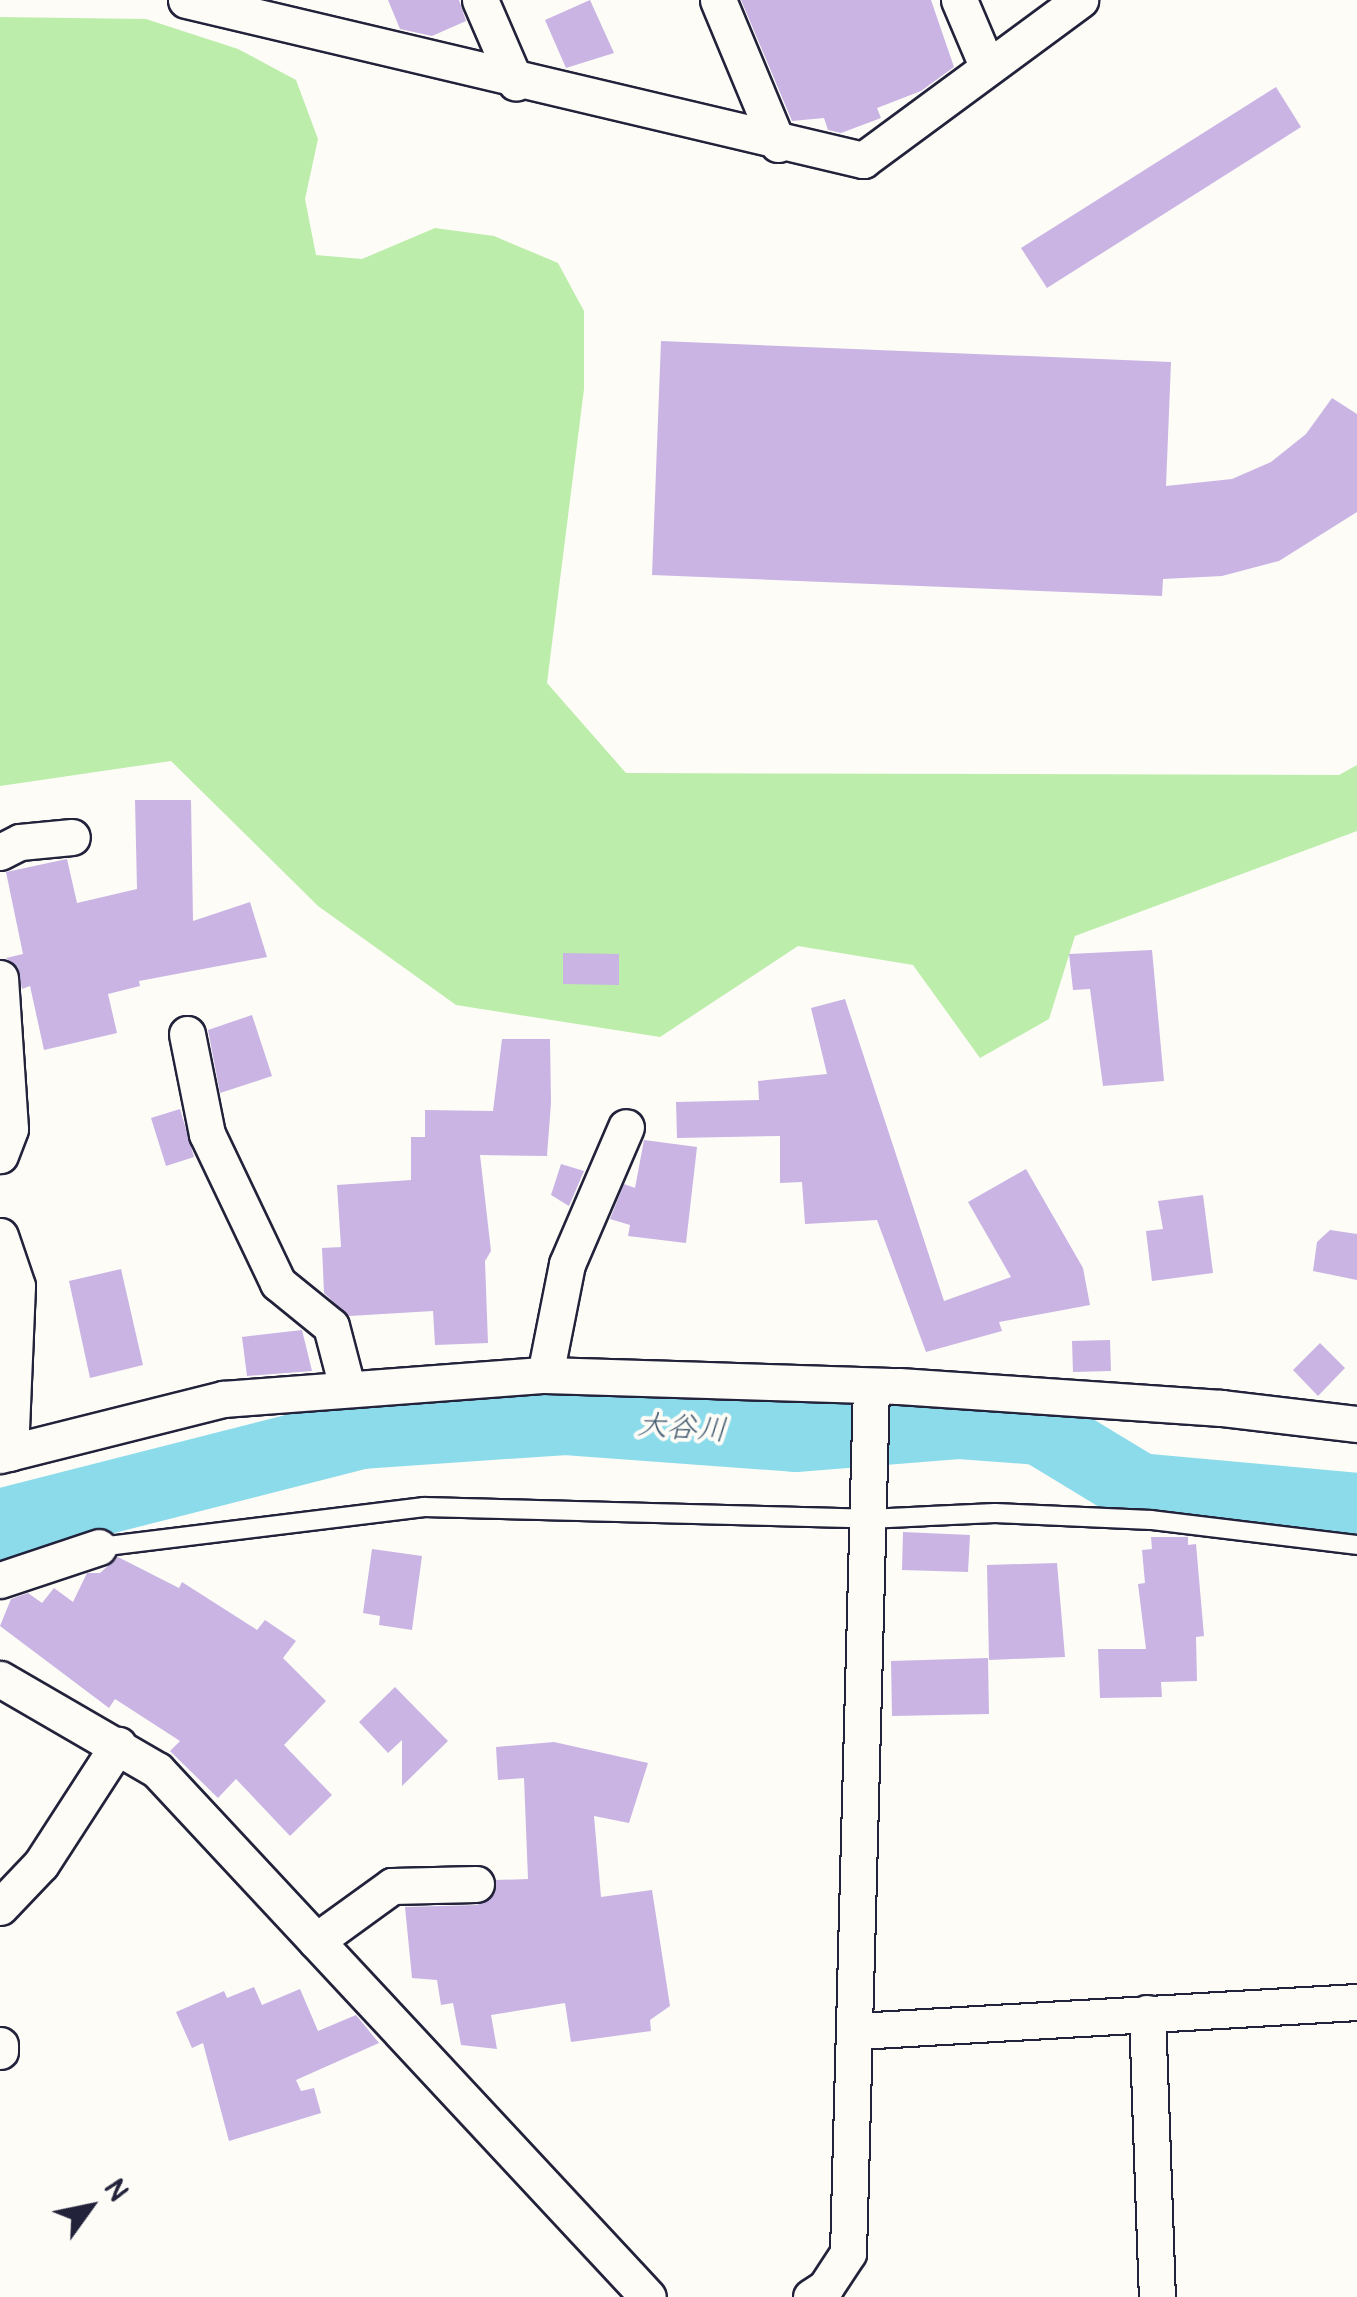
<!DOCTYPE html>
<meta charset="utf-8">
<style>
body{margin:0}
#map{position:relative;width:1357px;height:2297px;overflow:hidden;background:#fdfcf7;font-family:Pangolin,"Klee One",sans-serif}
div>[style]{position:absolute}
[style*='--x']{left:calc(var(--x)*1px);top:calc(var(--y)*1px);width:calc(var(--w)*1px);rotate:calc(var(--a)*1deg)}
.green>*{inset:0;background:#bdedab}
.river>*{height:72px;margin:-36px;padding:0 36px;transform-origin:36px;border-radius:36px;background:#8cdbeb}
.building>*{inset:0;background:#c9b4e4}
.roads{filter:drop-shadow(2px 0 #22223b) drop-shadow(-2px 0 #22223b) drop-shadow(0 2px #22223b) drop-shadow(0 -2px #22223b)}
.service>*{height:18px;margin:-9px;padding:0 9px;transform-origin:9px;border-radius:9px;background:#fdfcf7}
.minor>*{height:35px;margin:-17.5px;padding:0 17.5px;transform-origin:17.5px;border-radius:17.5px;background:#fdfcf7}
span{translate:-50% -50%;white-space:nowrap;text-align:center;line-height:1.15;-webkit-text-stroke:8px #fdfcf7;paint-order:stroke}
.water-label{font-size:30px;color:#425a70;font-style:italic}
.north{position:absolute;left:40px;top:2157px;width:100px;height:100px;-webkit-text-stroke:8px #fdfcf7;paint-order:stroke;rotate:57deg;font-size:28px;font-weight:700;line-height:40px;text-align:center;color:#22223b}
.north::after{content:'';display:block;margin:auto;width:35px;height:45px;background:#22223b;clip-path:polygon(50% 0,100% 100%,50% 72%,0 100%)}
</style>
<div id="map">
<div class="green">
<div style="clip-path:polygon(0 17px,146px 19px,238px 49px,296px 80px,318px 139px,305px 199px,316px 255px,362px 259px,435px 228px,494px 236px,558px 263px,584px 311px,584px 389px,547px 683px,626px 773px,1339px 775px,1357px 765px,1357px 831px,1075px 936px,1049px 1019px,980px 1058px,913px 965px,798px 946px,660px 1037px,456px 1005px,318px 906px,171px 761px,0 786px)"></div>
</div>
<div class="river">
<div style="--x:0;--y:1525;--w:372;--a:-14.3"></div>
<div style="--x:360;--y:1433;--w:206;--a:-3.9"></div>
<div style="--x:566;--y:1419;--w:230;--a:4.2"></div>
<div style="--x:795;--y:1436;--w:166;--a:-4.5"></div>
<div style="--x:960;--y:1423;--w:80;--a:4.3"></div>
<div style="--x:1040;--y:1429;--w:116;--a:31.2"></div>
<div style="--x:1139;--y:1489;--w:219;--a:5.2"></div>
</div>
<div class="building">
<div style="clip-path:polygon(388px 0,459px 0,466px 21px,432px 36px,400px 29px)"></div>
<div style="clip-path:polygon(590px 0,614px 53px,566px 68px,545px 20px)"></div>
<div style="clip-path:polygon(741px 0,931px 0,954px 67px,921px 91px,877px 108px,881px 118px,841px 133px,828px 130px,824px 118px,792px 121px)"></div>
<div style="clip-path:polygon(1276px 87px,1301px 127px,1047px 288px,1021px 248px)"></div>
<div style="clip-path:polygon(661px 341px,1171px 362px,1166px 486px,1232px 479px,1271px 462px,1306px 434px,1332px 398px,1357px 414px,1357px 512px,1279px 561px,1222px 576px,1163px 579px,1162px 596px,652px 575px)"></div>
<div style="clip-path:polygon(135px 800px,191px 800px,193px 921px,250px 902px,267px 957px,139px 981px,140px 986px,108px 994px,117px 1033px,44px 1050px,30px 986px,22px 989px,18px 967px,6px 958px,23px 954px,6px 872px,67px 859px,77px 903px,137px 889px)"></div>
<div style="clip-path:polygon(1152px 950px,1164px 1081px,1103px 1086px,1090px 989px,1073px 990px,1069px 954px)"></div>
<div style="clip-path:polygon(563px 953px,619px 954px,619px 985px,563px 984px)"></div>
<div style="clip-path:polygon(845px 999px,944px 1301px,1011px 1277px,968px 1202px,1026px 1169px,1083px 1268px,1090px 1305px,999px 1322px,1002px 1331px,926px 1352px,877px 1220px,805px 1224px,802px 1182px,780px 1183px,780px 1136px,677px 1138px,676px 1102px,759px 1100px,758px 1081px,827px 1074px,811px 1008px)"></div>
<div style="clip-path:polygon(252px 1015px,272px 1076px,220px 1093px,208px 1030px)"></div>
<div style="clip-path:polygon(502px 1039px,550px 1039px,551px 1103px,547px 1156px,480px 1155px,491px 1251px,485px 1261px,488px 1343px,435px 1345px,433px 1311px,349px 1316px,324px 1293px,322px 1248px,341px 1247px,337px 1185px,411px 1180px,411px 1137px,425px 1137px,425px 1110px,493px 1111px)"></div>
<div style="clip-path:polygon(180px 1109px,194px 1157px,166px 1166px,151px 1118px)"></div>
<div style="clip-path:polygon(644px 1140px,697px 1147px,686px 1243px,628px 1236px,630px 1225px,610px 1219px,624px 1184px,635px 1188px)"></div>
<div style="clip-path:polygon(561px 1164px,584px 1171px,569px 1206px,551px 1195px)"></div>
<div style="clip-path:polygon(1203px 1195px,1213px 1273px,1152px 1281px,1146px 1231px,1163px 1229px,1158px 1201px)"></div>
<div style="clip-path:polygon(1330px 1230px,1357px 1234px,1357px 1280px,1313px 1271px,1317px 1242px)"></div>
<div style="clip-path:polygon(121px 1269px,143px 1365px,90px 1378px,69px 1281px)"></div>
<div style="clip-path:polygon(302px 1330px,312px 1371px,247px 1376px,242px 1337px)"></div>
<div style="clip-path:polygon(1110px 1340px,1111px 1371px,1073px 1372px,1072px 1341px)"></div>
<div style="clip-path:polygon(1320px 1343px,1345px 1368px,1318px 1396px,1293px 1370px)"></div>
<div style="clip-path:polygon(903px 1532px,970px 1535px,968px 1572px,902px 1570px)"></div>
<div style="clip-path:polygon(1151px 1537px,1188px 1537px,1188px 1545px,1196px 1544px,1204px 1636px,1196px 1637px,1197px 1681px,1161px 1682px,1162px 1697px,1100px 1698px,1098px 1649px,1146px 1649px,1138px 1584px,1145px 1583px,1142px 1550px,1152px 1549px)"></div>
<div style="clip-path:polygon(372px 1549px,422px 1556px,412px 1630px,379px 1625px,380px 1616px,363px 1613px)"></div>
<div style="clip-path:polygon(118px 1557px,179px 1588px,182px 1582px,257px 1630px,265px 1620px,296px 1641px,283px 1658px,326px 1701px,284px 1745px,332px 1795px,290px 1836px,236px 1779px,218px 1798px,170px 1751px,180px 1741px,115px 1699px,109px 1708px,0 1626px,11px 1599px,28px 1593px,42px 1603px,54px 1588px,73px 1602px,87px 1573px,100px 1573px)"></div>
<div style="clip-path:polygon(1057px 1563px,1065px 1657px,989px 1660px,987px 1565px)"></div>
<div style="clip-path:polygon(988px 1658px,989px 1714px,892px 1716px,891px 1661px)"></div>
<div style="clip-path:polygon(395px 1687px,448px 1741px,402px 1786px,402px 1740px,388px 1753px,359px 1722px)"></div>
<div style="clip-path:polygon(554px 1742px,648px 1763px,629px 1823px,594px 1816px,601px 1897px,652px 1890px,670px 2006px,650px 2020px,651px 2031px,571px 2042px,565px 2003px,491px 2015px,497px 2049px,461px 2045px,453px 2003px,441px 2005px,437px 1980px,412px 1978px,405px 1907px,477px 1905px,494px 1895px,496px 1880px,528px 1879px,524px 1778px,498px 1780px,496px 1747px)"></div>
<div style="clip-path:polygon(254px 1987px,262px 2005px,300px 1989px,318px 2031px,356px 2015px,379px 2043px,296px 2080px,301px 2091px,314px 2088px,321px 2113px,229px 2141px,203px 2043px,192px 2048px,176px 2012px,224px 1991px,227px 1998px)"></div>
</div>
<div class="roads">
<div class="service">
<div style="--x:99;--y:1547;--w:327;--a:-7"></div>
<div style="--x:424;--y:1507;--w:444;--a:1.5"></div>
<div style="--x:868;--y:1519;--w:127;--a:-2.7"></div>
<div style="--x:995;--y:1513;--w:156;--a:2.6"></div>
<div style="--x:1151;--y:1520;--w:208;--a:6.9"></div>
</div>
<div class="minor">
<div style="--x:186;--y:0;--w:696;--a:13.3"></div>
<div style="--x:863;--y:160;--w:270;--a:-36.4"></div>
<div style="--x:480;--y:0;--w:90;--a:66.6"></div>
<div style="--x:718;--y:0;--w:156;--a:67.4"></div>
<div style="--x:959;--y:0;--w:72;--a:67"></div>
<div style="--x:0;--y:852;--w:22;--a:-27"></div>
<div style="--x:20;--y:842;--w:52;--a:-5.5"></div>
<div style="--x:0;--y:978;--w:151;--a:86.2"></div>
<div style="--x:10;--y:1129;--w:28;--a:111"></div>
<div style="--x:187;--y:1034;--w:102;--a:78.7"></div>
<div style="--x:207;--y:1134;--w:165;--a:64.5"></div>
<div style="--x:278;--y:1283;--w:68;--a:39.1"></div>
<div style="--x:331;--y:1326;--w:63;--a:75.3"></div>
<div style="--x:0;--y:1236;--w:53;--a:71.2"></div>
<div style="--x:17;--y:1286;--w:167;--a:92.4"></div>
<div style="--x:545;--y:1375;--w:113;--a:-78.8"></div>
<div style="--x:567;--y:1264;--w:149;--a:-66.7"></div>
<div style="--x:0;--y:1455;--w:230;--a:-14.1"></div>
<div style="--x:223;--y:1399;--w:323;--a:-4.3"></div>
<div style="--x:545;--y:1375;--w:354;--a:1.8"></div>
<div style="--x:899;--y:1386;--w:323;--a:3.9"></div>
<div style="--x:1221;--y:1408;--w:137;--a:6.7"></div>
<div style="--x:0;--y:1580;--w:104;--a:-18.4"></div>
<div style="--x:0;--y:1679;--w:181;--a:30.1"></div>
<div style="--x:157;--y:1770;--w:720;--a:47.03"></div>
<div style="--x:0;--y:1907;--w:59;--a:-46.4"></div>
<div style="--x:41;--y:1864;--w:142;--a:-57.1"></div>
<div style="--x:316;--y:1941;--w:94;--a:-35.9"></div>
<div style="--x:392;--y:1886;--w:84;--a:-1.4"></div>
<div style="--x:1147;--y:2013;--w:284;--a:88"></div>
<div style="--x:857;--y:2031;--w:501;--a:-3.32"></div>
<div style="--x:0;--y:2045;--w:6;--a:90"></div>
<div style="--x:811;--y:2297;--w:17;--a:-33"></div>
<div style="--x:825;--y:2288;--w:42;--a:-56.7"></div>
<div style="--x:848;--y:2253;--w:867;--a:-88.48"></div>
</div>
</div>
<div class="water-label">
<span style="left:682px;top:1428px;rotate:4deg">大谷川</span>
</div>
<div class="north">N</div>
</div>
